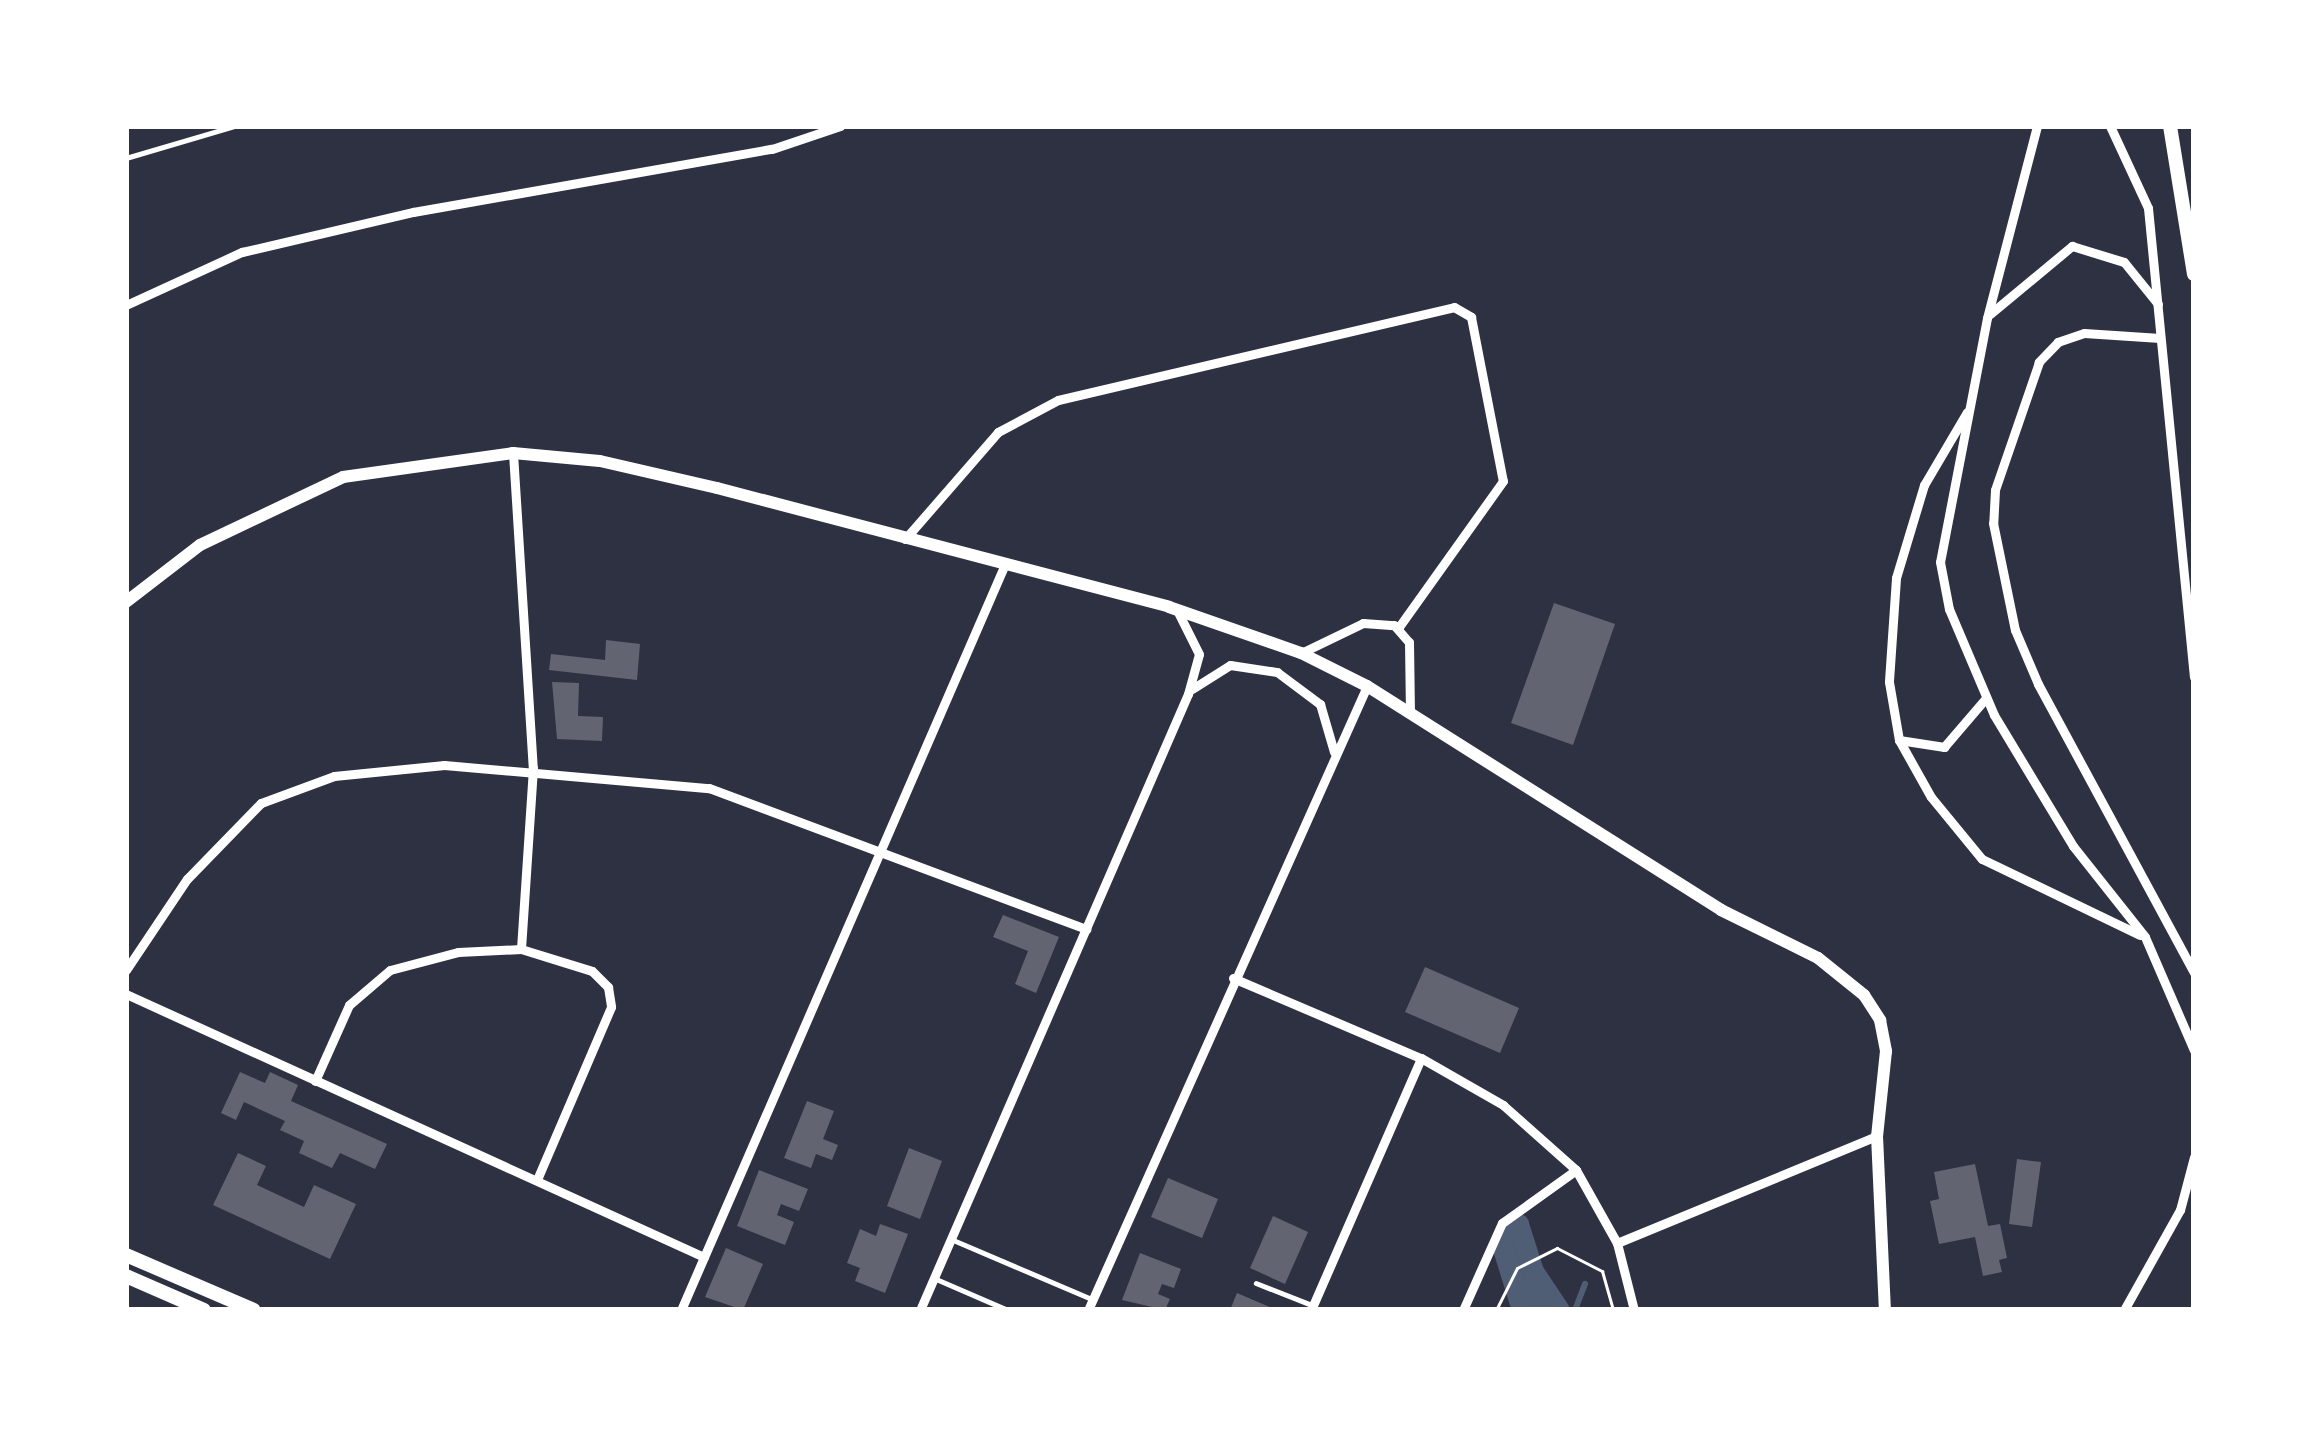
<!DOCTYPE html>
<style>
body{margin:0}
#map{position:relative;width:2320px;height:1436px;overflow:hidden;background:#2d3142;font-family:"Asap Condensed",sans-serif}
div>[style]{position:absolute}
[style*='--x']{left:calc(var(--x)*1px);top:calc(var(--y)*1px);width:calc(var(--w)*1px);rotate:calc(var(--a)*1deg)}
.water>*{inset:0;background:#4f5d75}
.stream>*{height:6px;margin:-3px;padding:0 3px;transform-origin:3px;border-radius:3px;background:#4f5d75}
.canal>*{height:21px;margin:-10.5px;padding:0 10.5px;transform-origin:10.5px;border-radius:10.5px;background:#4f5d75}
.building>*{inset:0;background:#626471}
.path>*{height:3px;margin:-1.5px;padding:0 1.5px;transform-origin:1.5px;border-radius:1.5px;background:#fff}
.service>*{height:4.5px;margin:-2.25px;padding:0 2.25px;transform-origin:2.25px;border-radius:2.25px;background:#fff}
.minor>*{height:9px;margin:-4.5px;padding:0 4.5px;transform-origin:4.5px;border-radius:4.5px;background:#fff}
.tertiary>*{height:12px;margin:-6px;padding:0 6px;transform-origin:6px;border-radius:6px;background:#fff}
.secondary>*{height:14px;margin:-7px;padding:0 7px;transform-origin:7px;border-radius:7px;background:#fff}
span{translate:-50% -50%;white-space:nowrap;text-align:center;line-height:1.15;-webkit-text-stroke:12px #fff;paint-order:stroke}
.frame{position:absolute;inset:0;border:129px solid #fff;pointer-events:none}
</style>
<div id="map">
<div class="water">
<div style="clip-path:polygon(1518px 1224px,1533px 1271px,1559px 1310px,1522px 1310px,1501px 1242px)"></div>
</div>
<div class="stream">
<div style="--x:1575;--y:1310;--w:28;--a:-69"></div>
</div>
<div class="canal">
<div style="--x:1522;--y:1310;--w:71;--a:-107.2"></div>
<div style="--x:1501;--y:1242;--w:25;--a:-47"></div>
<div style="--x:1518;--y:1224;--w:49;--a:72.3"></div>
<div style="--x:1533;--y:1271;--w:47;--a:56.3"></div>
</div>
<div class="building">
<div style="clip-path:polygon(1554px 603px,1615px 624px,1573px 745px,1511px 723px)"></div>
<div style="clip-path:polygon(606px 640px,640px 644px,637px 680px,549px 670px,551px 654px,605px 660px)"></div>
<div style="clip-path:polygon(552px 682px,579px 683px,578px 716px,603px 717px,602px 741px,557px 739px)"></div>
<div style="clip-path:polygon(1003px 915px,1059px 937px,1036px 993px,1015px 984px,1028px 951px,993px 937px)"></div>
<div style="clip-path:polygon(1425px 967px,1519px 1008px,1500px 1053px,1405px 1012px)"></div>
<div style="clip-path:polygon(240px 1072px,265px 1083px,270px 1072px,298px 1085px,291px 1101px,387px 1144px,375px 1169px,340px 1153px,332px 1168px,299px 1153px,304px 1141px,280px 1130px,285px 1121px,244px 1102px,236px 1120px,221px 1113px)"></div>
<div style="clip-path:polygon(807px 1101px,834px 1111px,823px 1139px,838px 1145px,832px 1160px,816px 1154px,811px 1168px,784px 1158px)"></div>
<div style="clip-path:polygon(909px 1148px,942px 1161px,920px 1219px,887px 1206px)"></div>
<div style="clip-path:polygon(238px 1153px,266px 1166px,257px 1185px,304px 1207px,314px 1185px,356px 1204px,330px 1259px,213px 1205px)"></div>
<div style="clip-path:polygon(2017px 1159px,2041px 1162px,2032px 1227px,2009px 1224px)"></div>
<div style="clip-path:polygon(1975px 1164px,1988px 1226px,2000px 1224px,2007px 1258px,1999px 1260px,2002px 1272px,1983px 1276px,1975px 1237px,1939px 1244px,1930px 1201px,1939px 1199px,1934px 1172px)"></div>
<div style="clip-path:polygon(759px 1170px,808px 1189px,799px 1211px,781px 1204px,777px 1215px,794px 1222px,785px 1245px,737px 1226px)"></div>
<div style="clip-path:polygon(1168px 1178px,1218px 1199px,1202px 1238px,1151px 1217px)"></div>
<div style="clip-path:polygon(1273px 1216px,1308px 1232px,1285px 1284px,1250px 1268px)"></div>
<div style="clip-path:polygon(880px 1224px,908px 1234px,885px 1293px,855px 1281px,860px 1268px,847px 1263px,860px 1229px,876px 1236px)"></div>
<div style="clip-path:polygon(726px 1248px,763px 1264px,743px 1310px,705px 1297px)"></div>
<div style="clip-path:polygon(1140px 1253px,1181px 1269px,1174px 1288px,1162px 1284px,1158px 1294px,1170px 1299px,1165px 1310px,1122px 1300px)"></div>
<div style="clip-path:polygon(1237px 1293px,1277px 1310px,1230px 1310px)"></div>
</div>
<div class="path">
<div style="--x:1496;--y:1310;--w:47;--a:-63.4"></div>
<div style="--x:1517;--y:1268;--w:45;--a:-26.6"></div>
<div style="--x:1557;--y:1248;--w:51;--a:27.1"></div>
<div style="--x:1602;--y:1271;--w:41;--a:74.2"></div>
</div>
<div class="service">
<div style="--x:126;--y:158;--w:114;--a:-16.4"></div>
<div style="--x:951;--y:1239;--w:150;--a:23.1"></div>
<div style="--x:934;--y:1278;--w:81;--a:23.4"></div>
<div style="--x:1256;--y:1283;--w:60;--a:21.4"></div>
</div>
<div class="minor">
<div style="--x:2037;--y:126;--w:198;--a:104.6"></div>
<div style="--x:1987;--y:318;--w:248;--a:100.9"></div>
<div style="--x:1940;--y:562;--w:48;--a:79.2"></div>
<div style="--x:1949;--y:609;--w:115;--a:67"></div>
<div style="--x:1994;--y:715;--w:153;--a:58.9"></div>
<div style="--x:2073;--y:846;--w:116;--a:51.6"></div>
<div style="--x:2145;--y:937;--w:123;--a:66.6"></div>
<div style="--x:2110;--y:126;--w:90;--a:65.1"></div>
<div style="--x:2148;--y:208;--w:471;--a:84.4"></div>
<div style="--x:126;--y:305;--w:128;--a:-24.6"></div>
<div style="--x:242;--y:252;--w:176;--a:-13.2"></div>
<div style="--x:413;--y:212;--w:364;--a:-10"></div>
<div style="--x:772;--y:149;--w:72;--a:-18.7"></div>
<div style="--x:1990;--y:314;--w:107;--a:-39.7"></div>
<div style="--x:2072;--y:246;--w:54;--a:17.1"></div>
<div style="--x:2124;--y:262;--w:54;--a:51"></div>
<div style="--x:2160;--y:338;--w:76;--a:-176.2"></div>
<div style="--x:2084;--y:333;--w:28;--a:161"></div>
<div style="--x:2058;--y:342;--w:28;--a:134"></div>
<div style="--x:2039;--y:362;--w:135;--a:109"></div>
<div style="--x:1995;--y:490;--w:33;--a:93"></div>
<div style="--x:1993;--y:523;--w:109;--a:78.4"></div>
<div style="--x:2015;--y:630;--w:59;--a:66.9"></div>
<div style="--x:2038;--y:684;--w:328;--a:61.6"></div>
<div style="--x:1967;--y:412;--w:85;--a:120.5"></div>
<div style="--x:1924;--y:485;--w:97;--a:106.8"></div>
<div style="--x:1896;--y:578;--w:104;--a:93.9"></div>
<div style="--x:1889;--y:682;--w:59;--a:80.2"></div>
<div style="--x:1899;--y:740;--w:65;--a:60.7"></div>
<div style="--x:1931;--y:797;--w:80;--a:50.6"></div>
<div style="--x:1982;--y:859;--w:175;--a:25.7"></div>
<div style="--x:513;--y:453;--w:316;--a:86.4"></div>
<div style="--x:533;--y:768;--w:181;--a:93.8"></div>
<div style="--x:905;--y:539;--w:142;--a:-49"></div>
<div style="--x:998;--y:432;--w:68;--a:-28.1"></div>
<div style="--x:1058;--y:400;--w:407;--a:-13.2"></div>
<div style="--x:1454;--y:307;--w:20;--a:30"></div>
<div style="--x:1471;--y:317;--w:167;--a:79"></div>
<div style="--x:1503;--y:481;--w:181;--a:125.5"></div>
<div style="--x:1301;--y:653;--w:69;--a:-25.8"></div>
<div style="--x:1363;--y:623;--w:31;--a:4"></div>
<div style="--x:1394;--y:625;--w:23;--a:49"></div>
<div style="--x:1409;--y:642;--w:71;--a:89.2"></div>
<div style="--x:1192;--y:689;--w:45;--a:-32.3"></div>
<div style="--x:1230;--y:665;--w:48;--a:8.5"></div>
<div style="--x:1277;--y:672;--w:54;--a:36.7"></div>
<div style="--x:1320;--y:704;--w:50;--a:73.7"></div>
<div style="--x:1899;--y:740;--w:46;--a:8.8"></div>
<div style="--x:1944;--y:747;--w:65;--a:-49.4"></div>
<div style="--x:126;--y:970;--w:110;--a:-56.2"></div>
<div style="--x:187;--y:879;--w:106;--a:-45.8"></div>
<div style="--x:261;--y:803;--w:78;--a:-20.3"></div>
<div style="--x:334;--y:776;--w:111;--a:-5.7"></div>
<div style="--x:444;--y:765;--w:266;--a:5"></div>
<div style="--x:709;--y:788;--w:403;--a:20.5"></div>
<div style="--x:1233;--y:978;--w:204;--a:23.1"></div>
<div style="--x:1421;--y:1058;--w:95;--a:29.8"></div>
<div style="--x:1503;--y:1105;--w:98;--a:41.7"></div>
<div style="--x:1576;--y:1170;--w:84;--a:60.7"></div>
<div style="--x:1617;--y:1243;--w:69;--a:75.8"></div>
<div style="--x:126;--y:994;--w:635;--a:24.47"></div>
<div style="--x:315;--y:1081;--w:83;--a:-65.9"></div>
<div style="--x:349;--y:1005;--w:54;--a:-40.5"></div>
<div style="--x:390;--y:970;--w:70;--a:-14.8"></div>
<div style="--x:458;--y:952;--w:63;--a:-2.7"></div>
<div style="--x:521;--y:949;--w:74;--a:17.2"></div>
<div style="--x:592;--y:971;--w:23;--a:45"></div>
<div style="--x:608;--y:987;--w:20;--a:81"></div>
<div style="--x:611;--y:1007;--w:188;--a:113.2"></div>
<div style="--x:1617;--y:1243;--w:281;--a:-22.4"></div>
<div style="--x:681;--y:1310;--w:813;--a:-66.52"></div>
<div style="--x:920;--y:1310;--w:672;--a:-66.49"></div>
<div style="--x:1188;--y:694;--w:41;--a:-74.6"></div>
<div style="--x:1199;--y:654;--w:47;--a:-116.6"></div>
<div style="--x:1088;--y:1310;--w:684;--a:-65.91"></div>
<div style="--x:1311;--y:1310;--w:275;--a:-66.4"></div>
<div style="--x:1463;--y:1310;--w:95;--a:-65.9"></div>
<div style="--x:1502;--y:1223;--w:91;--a:-35.6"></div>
<div style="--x:2124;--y:1310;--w:115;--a:-60.8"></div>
<div style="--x:2180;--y:1210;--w:55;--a:-75.2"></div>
</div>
<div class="tertiary">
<div style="--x:126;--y:602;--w:93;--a:-37.6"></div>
<div style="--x:200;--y:545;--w:158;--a:-25.4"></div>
<div style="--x:343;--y:477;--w:172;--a:-8"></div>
<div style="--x:513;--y:453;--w:87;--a:5.3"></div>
<div style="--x:600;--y:461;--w:120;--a:13"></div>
<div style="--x:717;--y:488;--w:467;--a:14.7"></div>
<div style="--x:1169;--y:607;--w:140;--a:19.2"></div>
<div style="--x:1301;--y:653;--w:74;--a:26.6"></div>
<div style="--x:1367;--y:686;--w:419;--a:32.3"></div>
<div style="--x:1721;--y:910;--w:108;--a:26.3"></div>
<div style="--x:1818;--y:958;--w:59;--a:38.8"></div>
<div style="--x:1864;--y:995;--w:30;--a:57"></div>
<div style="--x:1880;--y:1020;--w:32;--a:79"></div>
<div style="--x:1886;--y:1051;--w:85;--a:96"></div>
<div style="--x:1877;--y:1136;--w:174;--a:87.4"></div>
</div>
<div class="secondary">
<div style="--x:2170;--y:126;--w:150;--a:80.8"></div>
<div style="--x:126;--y:1255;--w:139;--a:23.3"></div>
<div style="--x:126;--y:1276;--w:85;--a:23.6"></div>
</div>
<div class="frame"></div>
</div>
